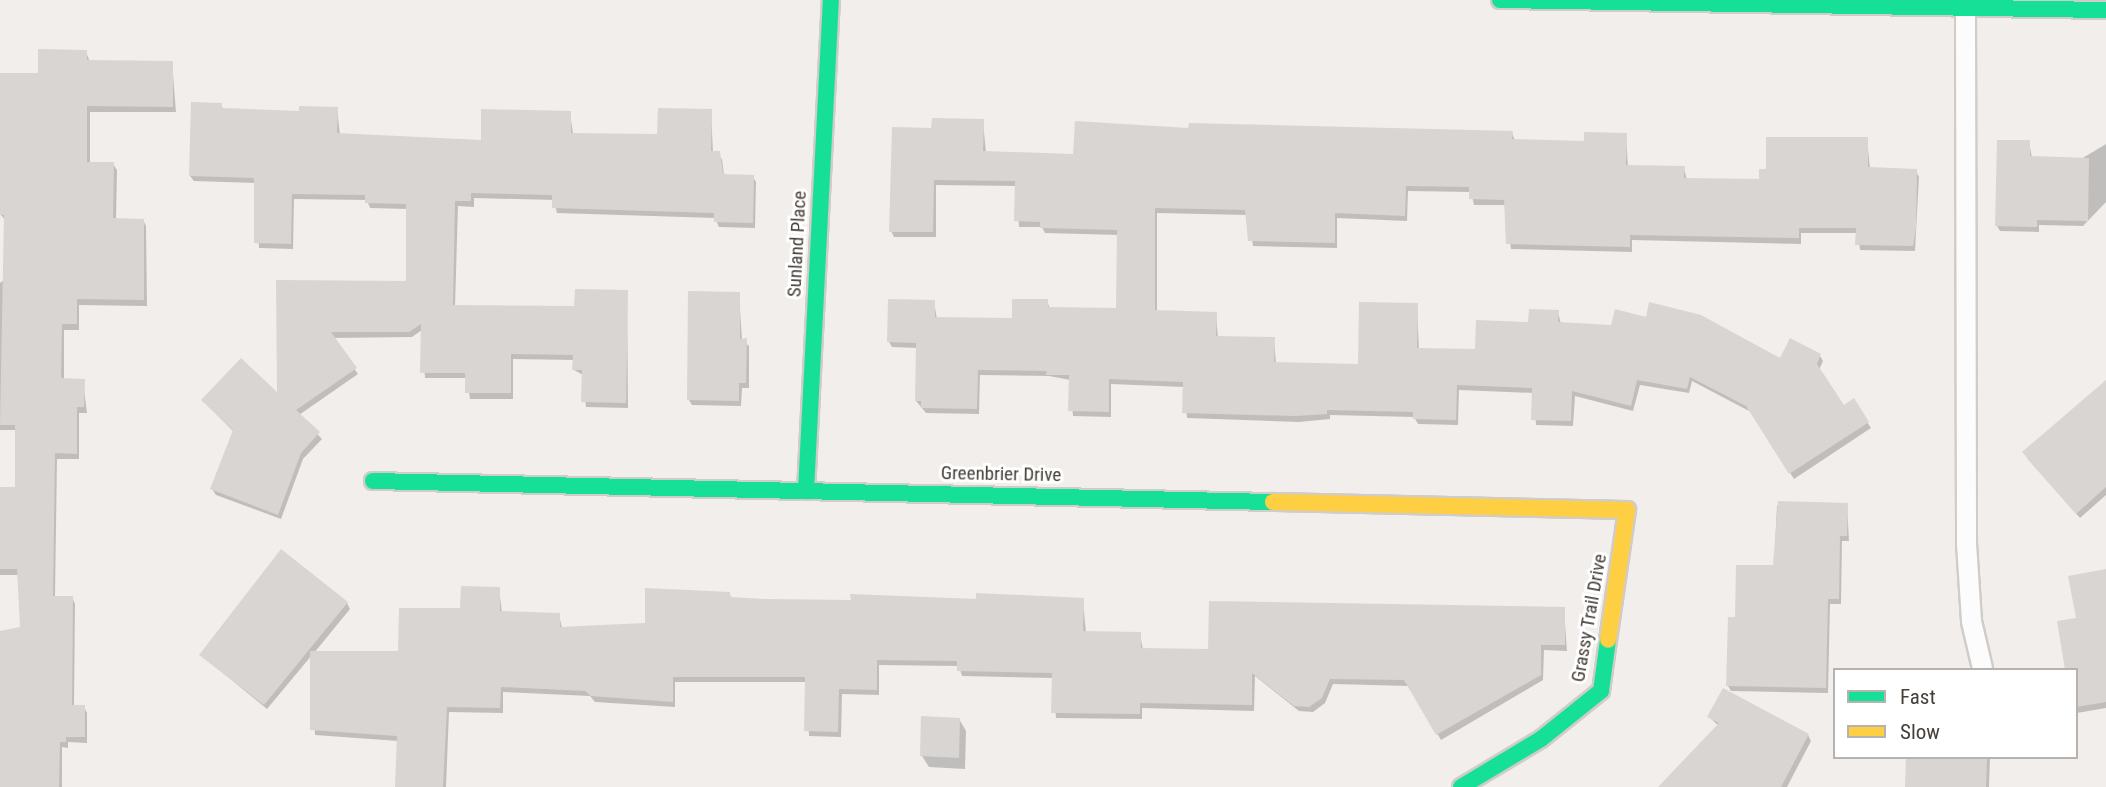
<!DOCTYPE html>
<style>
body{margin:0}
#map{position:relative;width:2106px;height:787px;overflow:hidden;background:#f1eeeb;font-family:"Roboto Condensed",sans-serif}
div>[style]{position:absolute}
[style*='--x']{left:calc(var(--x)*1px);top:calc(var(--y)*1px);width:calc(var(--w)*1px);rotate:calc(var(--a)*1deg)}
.shadow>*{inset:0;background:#0003}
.building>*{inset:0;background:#d9d5d2}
.roads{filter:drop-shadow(2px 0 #cfccc9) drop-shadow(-2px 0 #cfccc9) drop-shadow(0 2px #cfccc9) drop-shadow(0 -2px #cfccc9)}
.lane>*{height:19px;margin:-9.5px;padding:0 9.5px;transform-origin:9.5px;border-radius:9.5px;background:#fdfcfc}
.fast>*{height:16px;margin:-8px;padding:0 8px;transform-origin:8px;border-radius:8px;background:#16e098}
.slow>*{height:16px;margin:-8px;padding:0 8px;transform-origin:8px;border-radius:8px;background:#ffcf43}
span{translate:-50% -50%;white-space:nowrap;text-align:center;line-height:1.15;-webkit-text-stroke:6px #fff;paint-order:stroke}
.street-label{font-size:19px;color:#463e38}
.legend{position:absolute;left:1833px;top:668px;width:245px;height:91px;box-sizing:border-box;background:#fff;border:2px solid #b5b2af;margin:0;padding:9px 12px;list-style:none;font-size:21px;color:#463e38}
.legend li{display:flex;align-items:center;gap:14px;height:35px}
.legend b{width:35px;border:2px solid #b5b2af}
</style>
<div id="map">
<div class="shadow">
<div style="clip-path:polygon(86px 52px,90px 62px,172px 62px,176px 112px,90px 112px,90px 163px,113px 164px,117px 170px,116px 220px,143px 220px,146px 226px,147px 306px,79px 305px,79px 330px,64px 330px,64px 380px,83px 380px,87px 413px,79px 413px,79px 459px,57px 459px,55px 597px,72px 597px,75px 604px,74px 707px,84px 707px,87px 713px,87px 743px,68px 742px,68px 748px,62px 747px,62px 787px,0 787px,0 633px,22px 629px,19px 575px,0 575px,0 488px,16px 489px,17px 430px,0 430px,0 283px,5px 279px,6px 221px,0 214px,0 75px,40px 75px)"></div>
<div style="clip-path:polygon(221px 105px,224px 110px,301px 112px,337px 108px,340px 135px,483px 142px,570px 113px,573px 134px,659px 136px,711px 111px,713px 153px,722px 159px,724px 175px,753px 177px,756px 182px,755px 228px,719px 227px,715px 218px,557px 213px,554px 200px,474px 198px,474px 207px,458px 206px,455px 307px,576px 308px,627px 291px,628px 408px,586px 407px,583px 375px,574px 370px,574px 360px,513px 359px,513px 399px,470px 399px,467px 378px,425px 378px,422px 330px,412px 337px,333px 338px,358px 374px,299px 415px,322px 439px,303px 459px,281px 519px,216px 495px,212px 489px,234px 432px,203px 401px,278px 396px,278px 282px,408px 283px,407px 209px,370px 208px,367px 200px,294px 199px,293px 249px,259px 248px,256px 183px,194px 181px,190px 176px)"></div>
<div style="clip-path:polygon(983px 121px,986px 153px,1075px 156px,1190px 130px,1512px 133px,1515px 141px,1586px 142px,1626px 135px,1628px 167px,1684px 168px,1687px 180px,1761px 181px,1867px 138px,1870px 169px,1916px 171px,1919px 177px,1915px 251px,1860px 250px,1858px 233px,1801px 233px,1801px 244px,1632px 240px,1632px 252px,1511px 249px,1506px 205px,1474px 205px,1471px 192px,1408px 191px,1407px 221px,1337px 218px,1337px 248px,1253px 246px,1248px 215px,1157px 213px,1157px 312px,1216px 314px,1218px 338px,1274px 339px,1276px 364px,1359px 366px,1417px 305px,1419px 350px,1477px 351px,1558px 312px,1561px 324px,1781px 360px,1820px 356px,1823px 361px,1819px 370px,1844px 407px,1853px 401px,1871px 428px,1794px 479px,1751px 412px,1692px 381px,1689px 393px,1640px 385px,1633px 411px,1575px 396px,1573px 426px,1536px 425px,1534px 393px,1459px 390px,1458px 425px,1418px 424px,1414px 417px,1330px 415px,1330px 419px,1299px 422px,1187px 418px,1184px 387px,1111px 384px,1111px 417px,1073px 416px,1070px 380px,1049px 376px,980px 375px,979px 414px,926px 413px,916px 401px,918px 348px,892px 347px,889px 342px,934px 302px,937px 319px,1014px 320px,1047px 301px,1050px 309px,1118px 310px,1119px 235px,1045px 233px,1042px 227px,1019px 227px,1017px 186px,936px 185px,936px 237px,894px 237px,891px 231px,933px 130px)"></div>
<div style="clip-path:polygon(2029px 142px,2032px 158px,2081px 159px,2106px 144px,2106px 202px,2083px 226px,2039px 225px,2039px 232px,2000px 231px,1997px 226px)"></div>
<div style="clip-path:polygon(739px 293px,742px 340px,749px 346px,749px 388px,742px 388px,741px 406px,692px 405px,689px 400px)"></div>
<div style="clip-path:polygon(2106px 382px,2106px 495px,2080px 518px,2027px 458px)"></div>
<div style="clip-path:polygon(1847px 504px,1849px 541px,1842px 541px,1841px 604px,1830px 604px,1828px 693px,1731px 691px,1728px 686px,1737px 619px,1774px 567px,1777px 506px)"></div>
<div style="clip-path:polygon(2106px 571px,2106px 708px,2077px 713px,2078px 619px)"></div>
<div style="clip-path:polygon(499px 588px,502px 613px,559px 615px,562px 628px,647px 624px,729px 593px,732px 599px,765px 601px,1083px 600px,1086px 633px,1140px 634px,1143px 650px,1210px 651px,1564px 609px,1567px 651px,1544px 650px,1543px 680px,1441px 740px,1409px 686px,1333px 684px,1325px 703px,1313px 712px,1299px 711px,1255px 676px,1254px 711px,1142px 708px,1142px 719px,1056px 718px,1053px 678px,962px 676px,959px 666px,879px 665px,879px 695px,842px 694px,841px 737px,809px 736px,806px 682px,675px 682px,675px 707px,595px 702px,590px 696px,503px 692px,503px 713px,449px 712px,446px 787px,397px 787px,398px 741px,315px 735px,312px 655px,267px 709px,201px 655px,347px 603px,350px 609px,314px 653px,400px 653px)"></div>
<div style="clip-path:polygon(1709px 717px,1808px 735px,1811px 741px,1787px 787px,1661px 787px,1719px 726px)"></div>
<div style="clip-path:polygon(959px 719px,966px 731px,965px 769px,929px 767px,922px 756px)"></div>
<div style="clip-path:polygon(1908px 757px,1990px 757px,1989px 787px,1907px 787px)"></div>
</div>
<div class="building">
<div style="clip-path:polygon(38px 49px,87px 50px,87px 60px,173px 61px,173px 107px,87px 106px,87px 162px,114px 162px,113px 218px,144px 219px,144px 300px,77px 299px,77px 324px,62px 324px,61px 378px,85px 379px,84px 407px,77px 407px,77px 454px,55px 453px,53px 596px,73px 596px,72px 705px,85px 705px,85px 737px,66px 737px,66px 742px,60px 742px,59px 787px,0 787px,0 631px,20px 627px,17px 569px,0 569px,0 487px,15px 487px,15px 425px,0 425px,4px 215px,0 215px,0 73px,38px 73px)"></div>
<div style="clip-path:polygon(191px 102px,222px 103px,222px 108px,299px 111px,299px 106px,338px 107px,337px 133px,481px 140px,481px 109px,571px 111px,571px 133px,657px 134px,658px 108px,712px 109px,711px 151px,720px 151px,723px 174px,754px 175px,753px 223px,714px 222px,714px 213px,552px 208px,552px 195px,471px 193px,471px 201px,455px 201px,453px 305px,574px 306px,575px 289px,628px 290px,626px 403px,581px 402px,582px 370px,572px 370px,573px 355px,511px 354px,511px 393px,465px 393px,465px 373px,420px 373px,421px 324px,409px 332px,331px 332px,357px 368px,296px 410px,320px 432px,301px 453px,278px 515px,210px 489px,233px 430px,201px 400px,241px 358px,277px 392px,276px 280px,406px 281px,406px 204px,365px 203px,365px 195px,292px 194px,291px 244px,254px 243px,254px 178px,189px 176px)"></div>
<div style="clip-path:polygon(932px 118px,984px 119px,983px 151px,1073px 154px,1075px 121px,1188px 128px,1189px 123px,1513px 131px,1512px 139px,1584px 141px,1584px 132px,1627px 133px,1626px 165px,1685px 166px,1684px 178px,1759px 179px,1759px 169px,1766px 169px,1766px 137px,1868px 137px,1868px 167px,1917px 169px,1916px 228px,1913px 246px,1855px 245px,1856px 228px,1799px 228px,1799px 238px,1630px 235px,1630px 247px,1506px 244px,1504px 200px,1469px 199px,1469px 187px,1406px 186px,1405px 216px,1335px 213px,1335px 243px,1248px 241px,1245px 210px,1155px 208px,1155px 310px,1217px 312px,1216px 336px,1275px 337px,1274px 362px,1358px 364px,1359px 302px,1418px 303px,1417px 348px,1475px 349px,1476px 320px,1528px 322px,1529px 309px,1559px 310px,1558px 322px,1611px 325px,1615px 309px,1646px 317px,1649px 302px,1701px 315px,1780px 358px,1790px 338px,1821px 354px,1817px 364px,1844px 405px,1854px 398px,1869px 422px,1789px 474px,1746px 406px,1690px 377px,1687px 389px,1637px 380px,1631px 406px,1572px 391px,1571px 421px,1531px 420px,1532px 388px,1457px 385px,1456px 420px,1413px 419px,1413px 412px,1327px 410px,1327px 414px,1295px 416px,1182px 413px,1183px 382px,1109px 379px,1109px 412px,1068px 411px,1069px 375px,1046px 375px,1047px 371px,978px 370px,977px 409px,921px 408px,921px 401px,915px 401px,916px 343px,887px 342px,888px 299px,935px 300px,935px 317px,1012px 318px,1012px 299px,1048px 299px,1048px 307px,1116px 308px,1117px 230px,1040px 228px,1040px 222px,1014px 221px,1015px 181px,934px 180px,933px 232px,889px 232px,892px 127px,931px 128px)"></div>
<div style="clip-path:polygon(1997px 140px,2030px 140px,2030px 156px,2089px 158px,2088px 221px,2037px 220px,2037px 227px,1995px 226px)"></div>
<div style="clip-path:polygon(688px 291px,740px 292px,740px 339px,747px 338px,746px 383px,739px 383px,739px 401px,687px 400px)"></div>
<div style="clip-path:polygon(2106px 380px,2106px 487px,2076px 514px,2022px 452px)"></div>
<div style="clip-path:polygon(1778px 501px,1848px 503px,1847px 536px,1840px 536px,1839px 599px,1828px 599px,1826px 688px,1726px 686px,1728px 617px,1735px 617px,1736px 565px,1773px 565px)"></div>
<div style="clip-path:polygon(281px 549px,348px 602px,264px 705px,199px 655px)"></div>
<div style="clip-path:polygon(2106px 569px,2106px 702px,2076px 707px,2076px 670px,2065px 670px,2057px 621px,2076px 618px,2068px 576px)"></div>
<div style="clip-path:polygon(461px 586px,500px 587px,500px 611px,560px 613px,560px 627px,645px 623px,645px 588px,730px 592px,730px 597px,765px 599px,851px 600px,850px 594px,976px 599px,976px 593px,1084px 598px,1083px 631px,1141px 632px,1141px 648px,1208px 649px,1209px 601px,1565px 607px,1565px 645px,1541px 645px,1541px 675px,1436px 735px,1404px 680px,1330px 679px,1322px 698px,1309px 707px,1294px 706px,1252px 673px,1252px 705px,1140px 703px,1140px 714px,1051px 713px,1052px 673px,957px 671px,957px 661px,877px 660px,877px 690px,839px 689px,838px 732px,804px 731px,805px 677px,673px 677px,673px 702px,591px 696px,585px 691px,501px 687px,500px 708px,447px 707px,443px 787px,395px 787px,397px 736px,310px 730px,310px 651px,398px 651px,399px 608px,460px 608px)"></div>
<div style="clip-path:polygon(1723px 688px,1809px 734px,1781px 787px,1658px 787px,1719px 723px,1707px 717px)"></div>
<div style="clip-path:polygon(921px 716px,960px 718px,959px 758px,920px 756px)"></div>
<div style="clip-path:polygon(1906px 757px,1987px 757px,1986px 787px,1905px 787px)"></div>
</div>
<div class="roads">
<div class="lane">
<div style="--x:1965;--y:7;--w:536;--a:89.89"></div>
<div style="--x:1966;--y:543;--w:78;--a:86.3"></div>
<div style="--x:1971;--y:621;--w:48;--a:76.8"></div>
</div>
<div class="fast">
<div style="--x:1500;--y:0;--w:606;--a:0.95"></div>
<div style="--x:373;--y:481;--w:900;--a:1.34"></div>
<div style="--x:806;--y:491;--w:492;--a:-87.1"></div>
<div style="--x:1461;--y:787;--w:93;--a:-31"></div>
<div style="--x:1541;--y:739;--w:77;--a:-38.7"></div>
<div style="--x:1601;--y:691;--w:51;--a:-82.2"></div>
</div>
<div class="slow">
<div style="--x:1273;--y:502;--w:354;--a:1.3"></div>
<div style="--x:1627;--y:510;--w:131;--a:98.3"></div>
</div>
</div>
<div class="street-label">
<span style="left:797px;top:244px;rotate:-87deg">Sunland Place</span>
<span style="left:1001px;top:474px;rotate:1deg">Greenbrier Drive</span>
<span style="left:1589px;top:618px;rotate:-80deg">Grassy Trail Drive</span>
</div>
<ul class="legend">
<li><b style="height:9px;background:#16e098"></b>Fast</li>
<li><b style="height:9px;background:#ffcf43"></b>Slow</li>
</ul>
</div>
